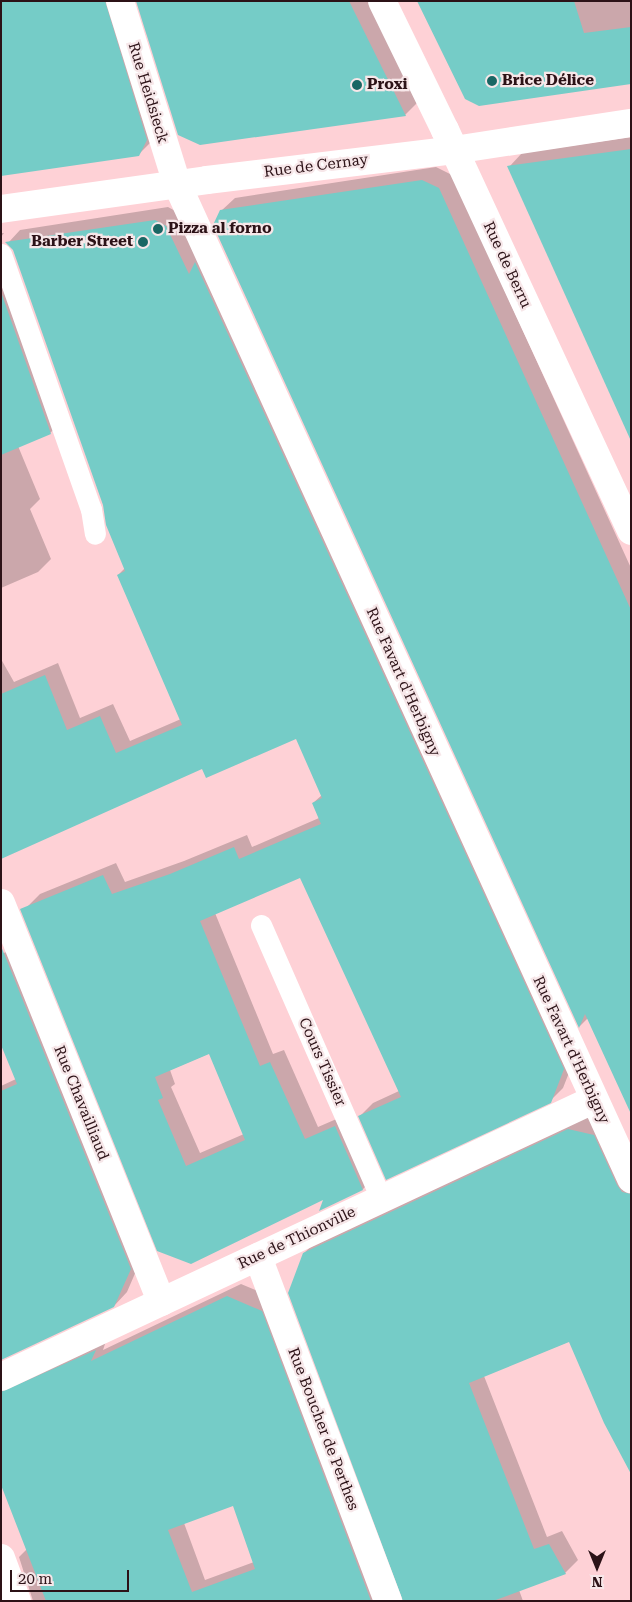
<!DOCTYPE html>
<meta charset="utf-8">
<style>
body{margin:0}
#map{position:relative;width:632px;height:1602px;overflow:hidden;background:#fed1d6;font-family:"Roboto Serif",serif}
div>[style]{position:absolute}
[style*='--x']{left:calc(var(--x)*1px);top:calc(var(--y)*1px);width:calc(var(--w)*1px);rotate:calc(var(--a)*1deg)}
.shadow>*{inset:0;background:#0003}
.building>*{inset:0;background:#75ccc7}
.service>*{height:21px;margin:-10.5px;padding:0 10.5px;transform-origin:10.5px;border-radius:10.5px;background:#fff}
.minor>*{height:28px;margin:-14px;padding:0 14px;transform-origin:14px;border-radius:14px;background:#fff}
.secondary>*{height:28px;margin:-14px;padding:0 14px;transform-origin:14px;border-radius:14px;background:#fff}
.dots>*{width:14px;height:14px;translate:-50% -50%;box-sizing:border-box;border:2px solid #f7e7e9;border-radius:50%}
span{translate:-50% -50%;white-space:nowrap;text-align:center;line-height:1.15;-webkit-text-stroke:4.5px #f7e7e9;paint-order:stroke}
.poi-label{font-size:15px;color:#2c1217;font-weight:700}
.left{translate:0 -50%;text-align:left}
.right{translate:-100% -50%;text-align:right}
.street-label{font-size:15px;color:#2c1217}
.frame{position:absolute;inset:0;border:2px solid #2c1217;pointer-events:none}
.north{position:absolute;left:572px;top:1542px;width:50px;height:50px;-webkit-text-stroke:4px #f7e7e9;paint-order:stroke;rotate:180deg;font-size:14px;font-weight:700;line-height:20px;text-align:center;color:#2c1217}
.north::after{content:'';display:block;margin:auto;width:18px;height:22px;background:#2c1217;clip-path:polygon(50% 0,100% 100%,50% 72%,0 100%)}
.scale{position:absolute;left:10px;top:1570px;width:119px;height:22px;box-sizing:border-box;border:2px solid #2c1217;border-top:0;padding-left:6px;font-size:15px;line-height:18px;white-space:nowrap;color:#2c1217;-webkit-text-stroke:4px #f7e7e9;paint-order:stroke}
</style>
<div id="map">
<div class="shadow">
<div style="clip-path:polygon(1px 1px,121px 1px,152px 141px,138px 155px)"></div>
<div style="clip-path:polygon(138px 1px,369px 1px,418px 102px,405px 115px)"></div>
<div style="clip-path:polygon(418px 1px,631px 1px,631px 83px)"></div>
<div style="clip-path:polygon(631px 137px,631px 437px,509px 167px,522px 153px)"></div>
<div style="clip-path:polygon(436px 167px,452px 175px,631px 568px,631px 1111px,588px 1018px,580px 1026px,221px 211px,235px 198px)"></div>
<div style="clip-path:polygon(evenodd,168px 207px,179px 213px,576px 1055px,563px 1088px,550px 1101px,360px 1116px,373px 1103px,399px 1091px,301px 876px,215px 913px,273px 1054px,284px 1050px,318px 1127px,348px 1114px,376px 1176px,363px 1189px,321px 1209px,325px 1197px,190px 1262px,27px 907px,40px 894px,116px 863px,125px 882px,184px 861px,247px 835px,252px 847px,319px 818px,313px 803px,322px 795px,296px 737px,202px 768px,1px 858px,1px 659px,14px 682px,58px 663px,80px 718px,113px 704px,130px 741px,181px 719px,118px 575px,125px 568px,104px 505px,14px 249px,8px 243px,20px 230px,168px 207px,210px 1053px,244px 1134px,200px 1153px,171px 1087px,175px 1084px,170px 1070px,210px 1053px)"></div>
<div style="clip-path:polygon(1px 233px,4px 233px,1px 237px,2px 245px,64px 420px,50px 433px,18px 446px,40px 499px,30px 509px,51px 559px,38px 572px,1px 588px)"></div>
<div style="clip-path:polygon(20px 947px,143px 1255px,127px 1292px,114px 1306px,1px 1358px,1px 1086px,16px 1079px,1px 954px)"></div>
<div style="clip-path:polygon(582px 1117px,607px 1122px,631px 1170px,631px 1472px,570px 1341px,484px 1376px,547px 1537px,562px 1531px,578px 1560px,565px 1573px,519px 1590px,523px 1601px,404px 1601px,304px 1253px,318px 1240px)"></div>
<div style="clip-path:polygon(evenodd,241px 1284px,275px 1298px,393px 1601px,33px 1601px,19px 1557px,32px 1544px,1px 1460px,1px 1385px,107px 1338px,103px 1350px,241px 1284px,234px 1504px,254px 1562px,205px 1580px,184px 1523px,234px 1504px)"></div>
</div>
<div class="building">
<div style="clip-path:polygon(1px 1px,105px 1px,147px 140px,139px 156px,1px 176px)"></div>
<div style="clip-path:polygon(136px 1px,349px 1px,406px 116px,200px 145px,178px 135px)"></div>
<div style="clip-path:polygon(417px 1px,574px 1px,584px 33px,631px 27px,631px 84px,479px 106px,465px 99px)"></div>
<div style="clip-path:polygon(631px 149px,631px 441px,507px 166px)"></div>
<div style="clip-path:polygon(422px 180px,439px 188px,631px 610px,631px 1114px,585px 1014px,579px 1028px,213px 225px,220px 210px)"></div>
<div style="clip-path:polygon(evenodd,155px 220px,166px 226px,189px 274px,195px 262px,564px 1069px,551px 1103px,386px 1180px,358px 1116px,401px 1097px,300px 878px,200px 921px,260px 1066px,270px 1062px,305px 1139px,335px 1126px,363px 1190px,319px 1211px,323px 1200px,191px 1264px,157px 1251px,20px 909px,103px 875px,112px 894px,170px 874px,234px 847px,239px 859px,321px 824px,312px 803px,322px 798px,296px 739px,206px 778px,202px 769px,1px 859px,1px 694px,45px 675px,67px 730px,100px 716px,116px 753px,182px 725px,117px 575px,125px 571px,106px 525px,103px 505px,13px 250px,5px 242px,155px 220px,209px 1054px,245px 1140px,186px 1166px,158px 1100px,163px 1098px,155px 1077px,209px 1054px)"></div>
<div style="clip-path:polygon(1px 292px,51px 434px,1px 455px)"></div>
<div style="clip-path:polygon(1px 946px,131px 1269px,114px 1307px,1px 1360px,1px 1091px,17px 1084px,1px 1045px)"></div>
<div style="clip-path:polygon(568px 1129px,594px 1135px,617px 1185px,622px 1192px,631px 1194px,631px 1474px,604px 1423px,569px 1342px,469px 1383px,534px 1549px,549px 1544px,566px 1574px,493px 1601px,403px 1601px,288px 1293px,303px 1253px)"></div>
<div style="clip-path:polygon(evenodd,227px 1296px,262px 1311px,371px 1601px,46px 1601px,1px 1485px,1px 1392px,96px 1350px,91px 1361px,227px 1296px,233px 1506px,255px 1569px,192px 1592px,168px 1530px,233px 1506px)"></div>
</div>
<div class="service">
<div style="--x:1;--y:254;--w:270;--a:70.6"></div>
<div style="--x:91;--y:509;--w:25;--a:81"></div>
<div style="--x:261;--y:925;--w:299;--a:66.3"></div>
</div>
<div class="minor">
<div style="--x:120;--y:1;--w:192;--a:72.7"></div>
<div style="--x:177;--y:184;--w:1094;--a:65.47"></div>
<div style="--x:382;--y:1;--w:144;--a:64"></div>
<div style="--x:445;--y:130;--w:442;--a:65.1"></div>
<div style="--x:1;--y:903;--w:430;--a:68.1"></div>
<div style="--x:258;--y:1257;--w:368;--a:69.3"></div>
<div style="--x:1;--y:1377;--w:654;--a:-25.08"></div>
<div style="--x:1;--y:1558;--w:46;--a:69.6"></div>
</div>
<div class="secondary">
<div style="--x:1;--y:209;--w:208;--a:-8"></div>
<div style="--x:207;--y:180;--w:249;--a:-6.9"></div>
<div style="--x:454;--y:150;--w:179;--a:-8.7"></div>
</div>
<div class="dots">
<div style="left:492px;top:81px;background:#1a6764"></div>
<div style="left:357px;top:85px;background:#1a6764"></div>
<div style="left:158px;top:229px;background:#1a6764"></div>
<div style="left:143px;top:242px;background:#1a6764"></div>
</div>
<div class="poi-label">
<span class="left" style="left:502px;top:81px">Brice Délice</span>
<span class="left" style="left:367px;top:85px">Proxi</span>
<span class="left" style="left:168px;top:229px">Pizza al forno</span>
<span class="right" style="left:133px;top:242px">Barber Street</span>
</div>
<div class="street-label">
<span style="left:148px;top:93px;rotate:73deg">Rue Heidsieck</span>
<span style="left:316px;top:166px;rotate:-7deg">Rue de Cernay</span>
<span style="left:507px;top:265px;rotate:65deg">Rue de Berru</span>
<span style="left:403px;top:682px;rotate:66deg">Rue Favart d'Herbigny</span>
<span style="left:571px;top:1050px;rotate:65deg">Rue Favart d'Herbigny</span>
<span style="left:322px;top:1062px;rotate:66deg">Cours Tissier</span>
<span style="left:81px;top:1103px;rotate:68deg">Rue Chavailliaud</span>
<span style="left:297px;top:1238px;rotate:-25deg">Rue de Thionville</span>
<span style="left:323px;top:1429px;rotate:69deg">Rue Boucher de Perthes</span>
</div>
<div class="frame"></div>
<div class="north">N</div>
<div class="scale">20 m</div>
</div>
